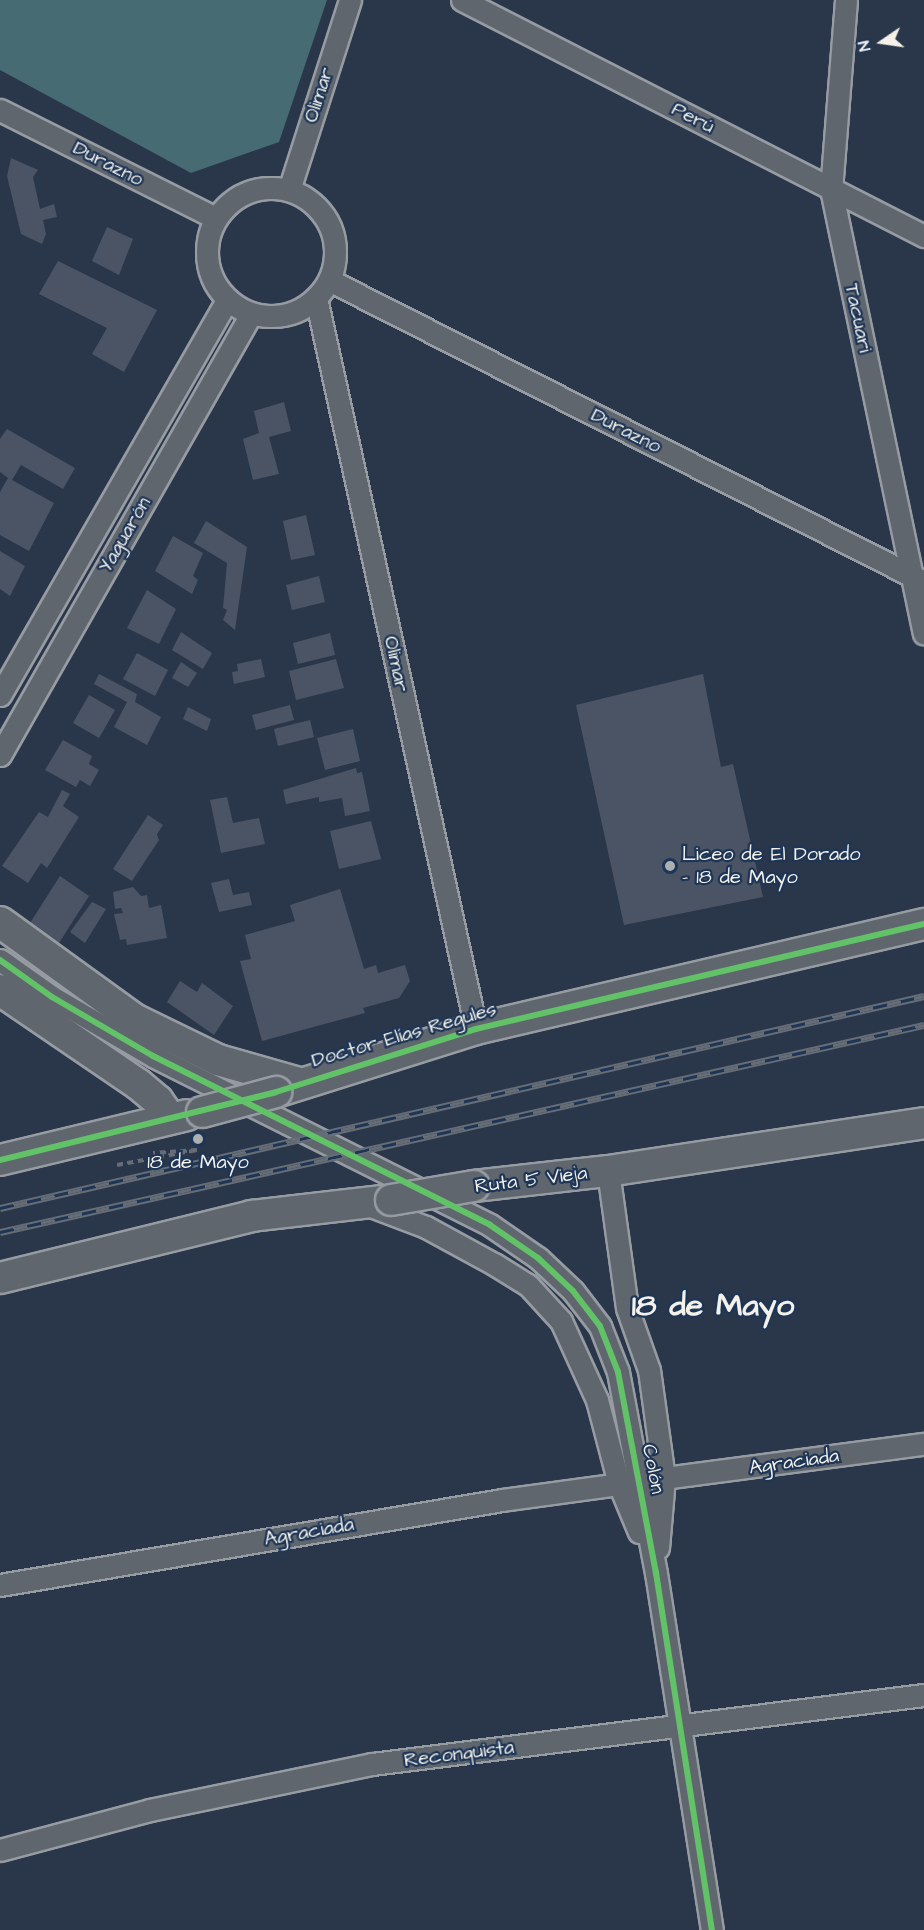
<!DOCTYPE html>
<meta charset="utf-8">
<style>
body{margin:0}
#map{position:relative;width:924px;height:1930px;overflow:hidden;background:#2a374a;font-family:"Architects Daughter",sans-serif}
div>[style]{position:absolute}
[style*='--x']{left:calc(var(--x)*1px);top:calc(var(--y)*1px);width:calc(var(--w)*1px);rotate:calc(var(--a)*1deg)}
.green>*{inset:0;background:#466b72}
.building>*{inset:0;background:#4b5464}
.path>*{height:4px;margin-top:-2px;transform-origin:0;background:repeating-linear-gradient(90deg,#666d76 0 6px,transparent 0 10.5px)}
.roads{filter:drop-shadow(2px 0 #979ca3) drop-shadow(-2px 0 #979ca3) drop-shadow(0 2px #979ca3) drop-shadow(0 -2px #979ca3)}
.street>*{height:21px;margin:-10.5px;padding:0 10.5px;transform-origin:10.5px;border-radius:10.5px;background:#60666e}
.street>.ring{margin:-10.5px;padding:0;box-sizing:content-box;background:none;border:21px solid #60666e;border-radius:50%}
.secondary>*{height:30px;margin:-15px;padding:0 15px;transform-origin:15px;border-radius:15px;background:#60666e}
.rail>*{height:7px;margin-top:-3.5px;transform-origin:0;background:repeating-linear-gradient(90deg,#1d3557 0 14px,#666d76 0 28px);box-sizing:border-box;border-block:2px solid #666d76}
.bridges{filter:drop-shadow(2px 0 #979ca3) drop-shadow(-2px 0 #979ca3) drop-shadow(0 2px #979ca3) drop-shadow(0 -2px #979ca3)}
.secondary-bridge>*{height:30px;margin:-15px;padding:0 15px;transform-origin:15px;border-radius:15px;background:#60666e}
.cycleway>*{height:6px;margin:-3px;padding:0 3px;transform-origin:3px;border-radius:3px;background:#61c268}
.dots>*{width:16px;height:16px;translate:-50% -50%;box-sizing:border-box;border:3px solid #1d3557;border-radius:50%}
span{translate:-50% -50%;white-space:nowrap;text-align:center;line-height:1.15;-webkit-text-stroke:4.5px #1d3557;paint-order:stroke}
.street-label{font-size:20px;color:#f4f1e8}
.poi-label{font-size:20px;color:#f4f1e8}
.left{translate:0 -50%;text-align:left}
.town-label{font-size:32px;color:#f4f1e8;font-weight:700}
.north{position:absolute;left:852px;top:12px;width:60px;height:60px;-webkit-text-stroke:4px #1d3557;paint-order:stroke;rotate:257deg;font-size:16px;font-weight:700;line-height:24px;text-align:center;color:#f4f1e8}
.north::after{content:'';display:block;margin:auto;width:21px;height:27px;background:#f4f1e8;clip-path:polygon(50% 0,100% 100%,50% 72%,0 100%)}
</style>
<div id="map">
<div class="green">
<div style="clip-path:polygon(0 0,327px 0,279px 142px,191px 173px,0 70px)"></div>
</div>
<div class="building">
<div style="clip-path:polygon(11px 158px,38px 170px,33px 177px,40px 209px,54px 204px,57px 217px,43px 220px,46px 234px,42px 244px,21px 234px,7px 176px)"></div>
<div style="clip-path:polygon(107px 227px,133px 239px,119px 275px,92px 261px)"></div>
<div style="clip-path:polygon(58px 261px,157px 310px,124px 372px,92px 354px,107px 328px,39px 294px)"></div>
<div style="clip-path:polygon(284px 402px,291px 431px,269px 437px,279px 474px,253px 480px,243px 439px,259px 433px,254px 411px)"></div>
<div style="clip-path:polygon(7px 429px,75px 468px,63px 489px,21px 465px,12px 480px,54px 503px,29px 551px,0 535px,0 492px,8px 478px,0 472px,0 439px)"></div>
<div style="clip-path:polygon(306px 515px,315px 555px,291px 560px,283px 521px)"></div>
<div style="clip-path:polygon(206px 521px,247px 547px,235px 630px,223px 620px,227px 610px,223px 608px,227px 563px,194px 543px)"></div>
<div style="clip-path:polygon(173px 536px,203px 553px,193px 576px,198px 580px,192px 594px,155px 571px)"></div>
<div style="clip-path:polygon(0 551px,25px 566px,10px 596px,0 589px)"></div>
<div style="clip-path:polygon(319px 576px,325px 602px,292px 610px,286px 585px)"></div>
<div style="clip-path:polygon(147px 590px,176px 609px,159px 644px,127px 628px)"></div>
<div style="clip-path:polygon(181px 632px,212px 653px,203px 669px,172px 650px)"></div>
<div style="clip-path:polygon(330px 633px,335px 655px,298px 664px,293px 643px)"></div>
<div style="clip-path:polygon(137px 653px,168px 670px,155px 696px,123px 679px)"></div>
<div style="clip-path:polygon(261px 659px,265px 677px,234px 684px,232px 672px,238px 671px,237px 664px)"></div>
<div style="clip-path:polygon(336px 659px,344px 688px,296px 700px,289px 671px)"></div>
<div style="clip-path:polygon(181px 662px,197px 673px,188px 687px,172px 678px)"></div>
<div style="clip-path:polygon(99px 674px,137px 694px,135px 702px,161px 717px,147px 745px,114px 727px,127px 702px,94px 684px)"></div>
<div style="clip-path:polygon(703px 674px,721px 767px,733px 764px,763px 897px,624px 925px,576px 705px)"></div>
<div style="clip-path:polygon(89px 695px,115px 710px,99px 738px,73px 723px)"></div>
<div style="clip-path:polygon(290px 705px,294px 720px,256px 730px,252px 715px)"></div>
<div style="clip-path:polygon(188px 707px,211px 719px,207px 731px,183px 719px)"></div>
<div style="clip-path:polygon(310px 720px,314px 737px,278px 746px,274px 729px)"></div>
<div style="clip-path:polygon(353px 729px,360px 761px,325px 770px,317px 738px)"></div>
<div style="clip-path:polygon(63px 740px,92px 756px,89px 764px,99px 770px,90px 786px,80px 780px,76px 787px,45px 770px)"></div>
<div style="clip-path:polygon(356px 768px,357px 773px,362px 772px,370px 811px,345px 816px,342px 798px,319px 802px,319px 797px,286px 804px,283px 790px)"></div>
<div style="clip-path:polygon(62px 790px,70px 794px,63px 806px,79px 817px,47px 868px,41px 863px,28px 883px,2px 866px,39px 812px,48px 817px)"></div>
<div style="clip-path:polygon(227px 797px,233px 823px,259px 818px,265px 844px,221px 853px,210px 800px)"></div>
<div style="clip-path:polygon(148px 815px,163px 825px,157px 834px,159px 840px,132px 881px,113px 869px)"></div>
<div style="clip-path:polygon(371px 821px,381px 859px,339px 869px,330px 831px)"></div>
<div style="clip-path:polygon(60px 876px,89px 896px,59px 943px,30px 923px)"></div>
<div style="clip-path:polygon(229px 879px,233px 895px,249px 892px,252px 905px,219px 912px,211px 883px)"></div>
<div style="clip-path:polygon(133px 887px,141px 896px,147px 895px,149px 908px,161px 905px,167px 938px,127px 945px,126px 939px,120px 940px,114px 914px,123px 913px,121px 908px,115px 909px,113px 892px)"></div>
<div style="clip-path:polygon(340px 889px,364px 969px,376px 965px,378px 973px,405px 965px,410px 981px,399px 998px,363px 1008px,365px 1013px,262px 1041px,240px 961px,251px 959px,245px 935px,295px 921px,290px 905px)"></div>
<div style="clip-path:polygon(92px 902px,106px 909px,85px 943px,70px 932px)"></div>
<div style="clip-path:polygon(180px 981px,197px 992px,202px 983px,233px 1006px,214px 1035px,167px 1002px)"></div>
</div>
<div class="path">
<div style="--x:117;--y:1165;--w:81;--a:-10.6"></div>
<div style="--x:197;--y:1150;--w:44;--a:176.1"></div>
</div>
<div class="roads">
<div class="street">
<div style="--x:462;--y:0;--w:519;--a:27.06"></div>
<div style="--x:846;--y:0;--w:190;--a:94.5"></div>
<div style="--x:831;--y:189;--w:454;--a:78.2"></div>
<div style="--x:0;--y:110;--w:241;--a:26.6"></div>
<div class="ring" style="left:207px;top:188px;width:107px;height:107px"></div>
<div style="--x:289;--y:190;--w:200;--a:-72.2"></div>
<div style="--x:329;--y:280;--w:667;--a:26.91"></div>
<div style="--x:316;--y:298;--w:748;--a:77.65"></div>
<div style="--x:0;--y:695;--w:455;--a:-60.1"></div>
<div style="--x:0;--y:755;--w:507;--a:-60.35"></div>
<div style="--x:0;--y:960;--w:64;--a:35.4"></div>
<div style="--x:52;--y:997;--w:117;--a:30.3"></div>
<div style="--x:153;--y:1056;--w:377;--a:26.6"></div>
<div style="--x:490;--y:1225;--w:58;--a:34.5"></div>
<div style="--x:538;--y:1258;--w:48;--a:43.3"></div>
<div style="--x:573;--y:1291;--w:44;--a:52.4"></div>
<div style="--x:600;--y:1326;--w:49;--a:68.6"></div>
<div style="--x:618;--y:1372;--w:205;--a:79.3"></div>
<div style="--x:656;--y:1573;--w:361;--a:81.1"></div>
<div style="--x:608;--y:1171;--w:138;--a:82.1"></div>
<div style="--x:627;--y:1308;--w:66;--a:70.5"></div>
<div style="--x:649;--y:1370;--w:109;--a:82.1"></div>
<div style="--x:664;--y:1478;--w:70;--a:94.9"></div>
<div style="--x:368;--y:1205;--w:62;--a:20.8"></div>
<div style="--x:426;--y:1227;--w:77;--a:28.6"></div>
<div style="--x:494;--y:1264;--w:40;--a:32"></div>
<div style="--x:528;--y:1285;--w:49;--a:47.5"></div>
<div style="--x:561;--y:1321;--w:87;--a:65.5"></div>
<div style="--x:597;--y:1400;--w:87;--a:75.3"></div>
<div style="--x:619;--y:1484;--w:52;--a:67.4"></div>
<div style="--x:664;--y:1478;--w:262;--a:-7.5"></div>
<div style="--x:0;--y:1585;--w:509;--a:-9.61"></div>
<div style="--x:502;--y:1500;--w:118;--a:-7.8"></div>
<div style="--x:0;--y:1850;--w:155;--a:-14.9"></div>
<div style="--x:150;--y:1810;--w:227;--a:-11.7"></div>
<div style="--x:372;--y:1764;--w:556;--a:-7.13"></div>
</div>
<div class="secondary">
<div style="--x:0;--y:922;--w:165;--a:35.9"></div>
<div style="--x:134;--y:1019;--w:93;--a:26"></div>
<div style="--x:218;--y:1060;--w:84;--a:15.9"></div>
<div style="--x:0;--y:990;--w:167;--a:34.3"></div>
<div style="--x:138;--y:1084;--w:26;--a:40"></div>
<div style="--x:158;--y:1101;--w:21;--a:55"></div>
<div style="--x:276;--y:1092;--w:210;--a:-17.5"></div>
<div style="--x:476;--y:1029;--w:460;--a:-13.2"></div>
<div style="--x:0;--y:1160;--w:192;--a:-13.5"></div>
<div style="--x:474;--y:1186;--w:135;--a:-6.4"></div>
<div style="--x:608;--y:1171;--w:320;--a:-8.6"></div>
<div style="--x:0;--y:1278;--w:260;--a:-13.8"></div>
<div style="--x:252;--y:1216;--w:140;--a:-6.6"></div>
</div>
</div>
<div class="rail">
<div style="--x:0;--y:1208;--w:948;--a:-12.92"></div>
<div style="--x:0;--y:1232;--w:947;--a:-12.63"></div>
</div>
<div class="bridges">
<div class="secondary-bridge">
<div style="--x:202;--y:1112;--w:77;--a:-15.1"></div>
<div style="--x:391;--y:1200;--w:84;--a:-9.6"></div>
</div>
</div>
<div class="cycleway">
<div style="--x:0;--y:960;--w:64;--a:35.4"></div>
<div style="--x:52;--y:997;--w:117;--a:30.3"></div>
<div style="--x:153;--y:1056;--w:377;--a:26.6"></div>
<div style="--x:490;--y:1225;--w:58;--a:34.5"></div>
<div style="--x:538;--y:1258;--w:48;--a:43.3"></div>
<div style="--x:573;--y:1291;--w:44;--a:52.4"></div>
<div style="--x:600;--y:1326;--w:49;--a:68.6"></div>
<div style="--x:618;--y:1372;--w:205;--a:79.3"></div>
<div style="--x:656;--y:1573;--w:361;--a:81.1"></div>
<div style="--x:0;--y:1160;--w:284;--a:-13.8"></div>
<div style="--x:276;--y:1092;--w:210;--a:-17.5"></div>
<div style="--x:476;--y:1029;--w:460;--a:-13.2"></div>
</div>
<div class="dots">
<div style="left:670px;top:866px;background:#adb0b1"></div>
<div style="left:198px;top:1139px;background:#adb0b1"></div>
</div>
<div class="street-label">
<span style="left:319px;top:95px;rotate:-72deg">Olimar</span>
<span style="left:693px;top:118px;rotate:27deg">Perú</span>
<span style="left:108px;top:164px;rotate:27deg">Durazno</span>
<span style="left:858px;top:318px;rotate:78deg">Tacuari</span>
<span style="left:626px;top:431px;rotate:27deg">Durazno</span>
<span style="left:125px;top:535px;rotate:-60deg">Yaguarón</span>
<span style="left:396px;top:664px;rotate:78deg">Olimar</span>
<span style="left:404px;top:1035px;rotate:-16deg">Doctor Elías Regules</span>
<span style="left:531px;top:1180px;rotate:-7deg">Ruta 5 Vieja</span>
<span style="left:794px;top:1462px;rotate:-8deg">Agraciada</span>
<span style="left:653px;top:1469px;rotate:79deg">Colón</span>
<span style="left:309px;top:1532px;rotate:-10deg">Agraciada</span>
<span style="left:459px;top:1754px;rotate:-7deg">Reconquista</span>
</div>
<div class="poi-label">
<span class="left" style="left:682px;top:866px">Liceo de El Dorado<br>- 18 de Mayo</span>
<span style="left:198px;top:1162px">18 de Mayo</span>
</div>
<div class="town-label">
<span style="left:713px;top:1306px">18 de Mayo</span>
</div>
<div class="north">N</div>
</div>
